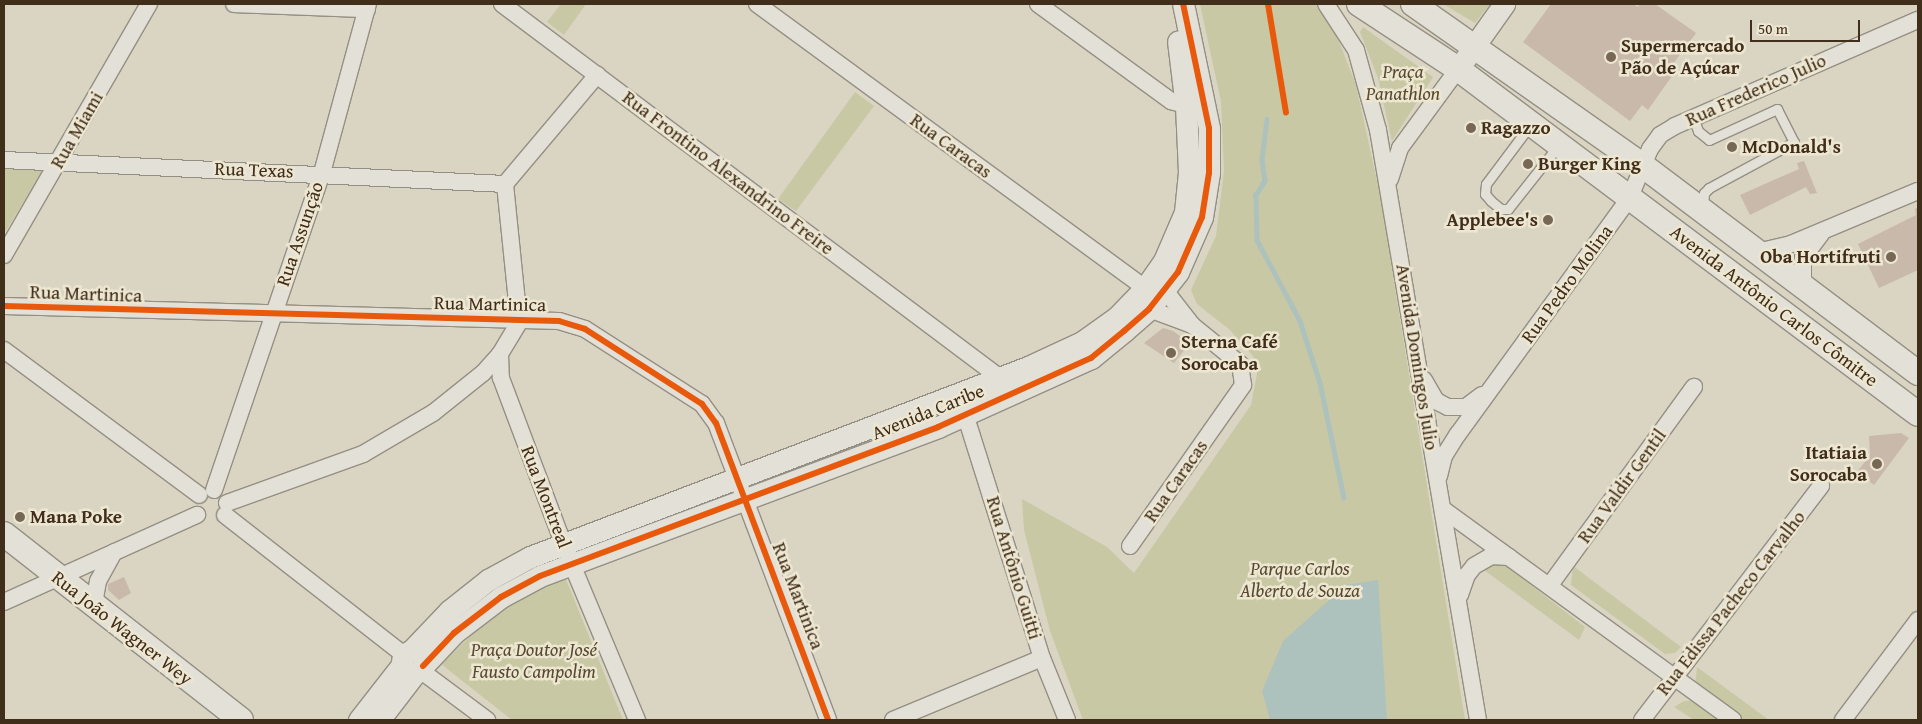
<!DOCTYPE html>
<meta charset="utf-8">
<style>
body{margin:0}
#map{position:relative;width:1922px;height:724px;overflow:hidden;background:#dad5c3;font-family:"Gentium Book Plus",serif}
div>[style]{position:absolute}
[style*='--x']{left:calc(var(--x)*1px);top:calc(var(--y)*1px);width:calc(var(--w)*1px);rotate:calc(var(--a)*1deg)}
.green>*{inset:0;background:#c8c8a4}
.water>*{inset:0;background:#adc1bd}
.stream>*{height:4.5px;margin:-2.25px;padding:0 2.25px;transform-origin:2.25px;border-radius:2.25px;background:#adc1bd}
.building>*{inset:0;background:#c8b9ab}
.roads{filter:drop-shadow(1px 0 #958f83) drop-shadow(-1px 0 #958f83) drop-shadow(0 1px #958f83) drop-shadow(0 -1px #958f83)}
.service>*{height:9px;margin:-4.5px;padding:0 4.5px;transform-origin:4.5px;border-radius:4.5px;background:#e2e0d7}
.minor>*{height:16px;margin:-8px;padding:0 8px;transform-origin:8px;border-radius:8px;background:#e2e0d7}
.tertiary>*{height:21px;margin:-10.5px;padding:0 10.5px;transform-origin:10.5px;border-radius:10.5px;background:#e2e0d7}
.tertiary>.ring{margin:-10.5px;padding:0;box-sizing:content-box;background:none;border:21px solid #e2e0d7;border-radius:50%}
.secondary>*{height:24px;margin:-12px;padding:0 12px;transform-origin:12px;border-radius:12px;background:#e2e0d7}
.cycleway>*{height:6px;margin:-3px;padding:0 3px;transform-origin:3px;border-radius:3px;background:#e8590c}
.dots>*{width:14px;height:14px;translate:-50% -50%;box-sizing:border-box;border:2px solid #ede7d2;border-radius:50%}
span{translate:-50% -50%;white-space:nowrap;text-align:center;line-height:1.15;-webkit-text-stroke:5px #ede7d2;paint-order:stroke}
.poi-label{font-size:19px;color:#402d1a;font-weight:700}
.left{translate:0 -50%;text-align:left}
.right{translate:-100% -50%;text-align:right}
.park-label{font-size:19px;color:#584a31;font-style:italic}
.street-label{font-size:19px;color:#402d1a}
.frame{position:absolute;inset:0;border:5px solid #402d1a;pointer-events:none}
.scale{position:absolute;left:1750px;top:20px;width:110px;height:22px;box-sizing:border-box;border:2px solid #402d1a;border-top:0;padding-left:6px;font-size:15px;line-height:18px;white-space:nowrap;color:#402d1a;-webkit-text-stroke:4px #ede7d2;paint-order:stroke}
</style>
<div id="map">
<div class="green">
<div style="clip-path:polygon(561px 4px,586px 4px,564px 35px,547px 22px)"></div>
<div style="clip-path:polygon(1200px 4px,1315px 4px,1335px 31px,1356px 85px,1380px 195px,1465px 720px,1083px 720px,1050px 631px,1024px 530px,1022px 499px,1107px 547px,1134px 573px,1251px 405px,1257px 374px,1253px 356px,1230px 330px,1197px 304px,1191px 290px,1216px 236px,1224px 171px,1221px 102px)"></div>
<div style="clip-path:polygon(1443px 4px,1490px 4px,1475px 23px)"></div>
<div style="clip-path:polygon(1363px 27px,1433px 77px,1392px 141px,1378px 78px,1360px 32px)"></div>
<div style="clip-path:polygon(855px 92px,874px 106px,796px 211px,778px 199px)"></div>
<div style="clip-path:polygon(4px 168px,43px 170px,4px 234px)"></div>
<div style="clip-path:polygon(1500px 561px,1585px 627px,1579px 640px,1480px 567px)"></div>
<div style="clip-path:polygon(1573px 566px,1681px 647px,1675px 653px,1665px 654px,1571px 585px)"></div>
<div style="clip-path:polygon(565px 577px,623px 720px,512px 720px,441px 664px,488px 620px,524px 594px)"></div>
<div style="clip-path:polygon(1697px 667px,1769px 720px,1742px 720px,1695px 686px)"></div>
<div style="clip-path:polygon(1697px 700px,1726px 720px,1694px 720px,1674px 707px,1684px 701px)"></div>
</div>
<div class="water">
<div style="clip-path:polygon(1378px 580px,1387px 720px,1270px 720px,1262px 691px,1283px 641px,1346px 585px)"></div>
</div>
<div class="stream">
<div style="--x:1267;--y:119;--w:41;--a:97"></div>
<div style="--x:1262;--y:160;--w:21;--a:82"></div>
<div style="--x:1265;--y:181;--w:17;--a:123"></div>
<div style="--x:1256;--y:195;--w:45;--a:88.7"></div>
<div style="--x:1257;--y:240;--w:92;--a:62"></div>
<div style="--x:1300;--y:321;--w:65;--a:72.1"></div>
<div style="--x:1320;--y:383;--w:117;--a:78.2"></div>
</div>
<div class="building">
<div style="clip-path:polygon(1551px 4px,1633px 4px,1638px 7px,1640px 4px,1655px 4px,1696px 33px,1667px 72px,1672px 76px,1648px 110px,1642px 105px,1630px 121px,1523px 42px)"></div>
<div style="clip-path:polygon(1804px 161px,1817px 193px,1810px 194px,1806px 187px,1750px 215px,1740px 195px,1799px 169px,1797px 163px)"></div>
<div style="clip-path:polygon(1918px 207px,1918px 270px,1879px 288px,1858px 244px,1916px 215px,1915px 209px)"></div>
<div style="clip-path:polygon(1163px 328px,1173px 331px,1190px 343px,1174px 363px,1144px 343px)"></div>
<div style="clip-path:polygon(1901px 433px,1909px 438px,1874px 485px,1857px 472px,1870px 455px,1869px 436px)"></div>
<div style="clip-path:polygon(124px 577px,131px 593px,119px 600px,108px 590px,108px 584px)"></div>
</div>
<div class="roads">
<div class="service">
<div style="--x:1693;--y:117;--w:15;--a:70"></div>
<div style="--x:1698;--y:131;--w:14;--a:39"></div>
<div style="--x:1709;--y:140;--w:75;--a:-24.5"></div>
<div style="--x:1777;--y:109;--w:37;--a:63"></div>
<div style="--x:1794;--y:142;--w:97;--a:151.6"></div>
<div style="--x:1709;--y:188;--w:7;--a:135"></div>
<div style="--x:1704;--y:193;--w:14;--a:94"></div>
<div style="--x:1531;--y:124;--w:75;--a:126.9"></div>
<div style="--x:1486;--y:184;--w:10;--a:96"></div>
<div style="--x:1485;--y:194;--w:9;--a:49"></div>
<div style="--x:1491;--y:201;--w:13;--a:39"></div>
<div style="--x:1501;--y:209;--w:7;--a:0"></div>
<div style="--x:1508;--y:209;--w:80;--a:-51.6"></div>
</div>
<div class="minor">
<div style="--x:234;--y:4;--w:133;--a:2.2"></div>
<div style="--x:502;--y:4;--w:621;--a:36.89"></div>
<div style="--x:757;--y:4;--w:481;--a:36.2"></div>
<div style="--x:1038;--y:4;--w:165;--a:36.1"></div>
<div style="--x:1171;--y:101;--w:25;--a:16"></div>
<div style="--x:1326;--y:4;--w:55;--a:56.9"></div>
<div style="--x:1356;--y:50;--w:83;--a:74.6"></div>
<div style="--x:1378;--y:130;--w:598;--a:80.38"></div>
<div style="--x:4;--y:160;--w:502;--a:2.74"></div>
<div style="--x:1390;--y:179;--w:33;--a:-72"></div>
<div style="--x:1400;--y:148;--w:98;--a:-53.7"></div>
<div style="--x:505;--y:184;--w:143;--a:-49.8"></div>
<div style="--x:1757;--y:252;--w:35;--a:-13"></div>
<div style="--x:1791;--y:244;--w:138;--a:-22.7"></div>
<div style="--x:4;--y:255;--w:290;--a:-60"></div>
<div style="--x:1809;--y:291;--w:13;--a:-117"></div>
<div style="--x:1803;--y:279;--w:21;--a:-90"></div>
<div style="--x:1803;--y:258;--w:30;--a:-53"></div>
<div style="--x:4;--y:306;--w:555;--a:1.55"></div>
<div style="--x:559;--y:321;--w:27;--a:17"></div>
<div style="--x:585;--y:329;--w:139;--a:32.7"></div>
<div style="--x:702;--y:404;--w:24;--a:54"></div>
<div style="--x:716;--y:423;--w:317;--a:69.3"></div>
<div style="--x:1149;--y:309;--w:46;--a:20.4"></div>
<div style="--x:4;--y:350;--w:243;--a:36.6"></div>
<div style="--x:500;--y:354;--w:24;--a:88"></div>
<div style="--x:501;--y:378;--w:176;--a:69.4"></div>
<div style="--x:563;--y:543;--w:192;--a:67.3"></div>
<div style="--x:1424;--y:380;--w:24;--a:60"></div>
<div style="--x:1436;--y:401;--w:13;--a:27"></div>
<div style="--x:1448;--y:407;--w:18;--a:0"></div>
<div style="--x:1466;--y:407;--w:20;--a:-37"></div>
<div style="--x:965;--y:414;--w:256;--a:72.5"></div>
<div style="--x:1042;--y:658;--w:67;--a:68"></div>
<div style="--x:1439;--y:476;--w:21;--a:-76"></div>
<div style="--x:1444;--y:456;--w:26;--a:-58"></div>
<div style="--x:1458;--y:434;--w:293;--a:-54"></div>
<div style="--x:1630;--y:197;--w:52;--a:-67.4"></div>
<div style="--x:1650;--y:149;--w:17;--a:-54"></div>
<div style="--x:1660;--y:135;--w:17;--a:-31"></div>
<div style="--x:1675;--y:126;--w:265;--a:-23.6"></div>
<div style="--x:214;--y:490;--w:335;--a:-71.2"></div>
<div style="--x:322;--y:173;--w:175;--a:-74.8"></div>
<div style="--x:227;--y:503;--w:145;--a:-19.8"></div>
<div style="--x:363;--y:454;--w:81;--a:-30.4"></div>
<div style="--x:433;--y:413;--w:64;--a:-38.7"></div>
<div style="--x:483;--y:373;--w:25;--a:-48"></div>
<div style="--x:500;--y:354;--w:37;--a:-59"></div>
<div style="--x:519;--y:322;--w:139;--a:-95.8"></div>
<div style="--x:1444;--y:510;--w:357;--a:36"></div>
<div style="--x:225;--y:515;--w:227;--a:38"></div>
<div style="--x:1130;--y:546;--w:197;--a:-54.9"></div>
<div style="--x:1243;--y:385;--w:21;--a:-98"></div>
<div style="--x:1240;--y:364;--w:62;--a:-140.9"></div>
<div style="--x:1192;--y:325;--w:46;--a:-127.9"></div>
<div style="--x:1550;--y:585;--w:245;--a:-54"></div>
<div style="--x:1460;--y:595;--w:21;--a:-71"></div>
<div style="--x:1467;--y:575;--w:11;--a:-52"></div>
<div style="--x:1474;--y:566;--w:20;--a:-30"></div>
<div style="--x:1491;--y:556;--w:18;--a:3"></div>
<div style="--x:4;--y:602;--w:212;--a:-24.3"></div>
<div style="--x:99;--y:609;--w:12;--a:-110"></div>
<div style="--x:95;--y:598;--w:17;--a:-80"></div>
<div style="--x:98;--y:581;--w:33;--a:-61"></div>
<div style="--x:420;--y:670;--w:84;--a:36.7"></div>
<div style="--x:893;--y:720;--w:161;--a:-22.6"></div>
<div style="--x:1642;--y:720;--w:295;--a:-52.6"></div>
<div style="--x:1843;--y:720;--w:125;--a:-53.1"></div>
</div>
<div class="tertiary">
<div style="--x:1458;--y:69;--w:80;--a:-54.7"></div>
<div class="ring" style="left:402px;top:651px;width:1px;height:1px"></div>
<div style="--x:411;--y:651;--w:55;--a:-46.5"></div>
<div style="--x:449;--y:611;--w:50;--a:-38.5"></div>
<div style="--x:488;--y:580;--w:48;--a:-28.7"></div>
<div style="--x:530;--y:557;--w:533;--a:-20.88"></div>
<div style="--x:1028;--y:367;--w:60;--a:-24.8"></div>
<div style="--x:1082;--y:342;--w:43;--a:-35.5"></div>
<div style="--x:1117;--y:317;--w:40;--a:-46"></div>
<div style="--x:1145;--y:288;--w:33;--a:-55"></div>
<div style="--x:1164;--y:261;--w:53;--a:-66.8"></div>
<div style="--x:1185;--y:212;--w:40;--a:-84.3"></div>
<div style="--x:1189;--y:172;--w:65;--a:-92.6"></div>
<div style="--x:1186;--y:107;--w:66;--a:-96.9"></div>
<div style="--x:423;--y:666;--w:45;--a:-46.8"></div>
<div style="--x:454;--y:633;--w:59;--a:-37.5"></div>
<div style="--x:501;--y:597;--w:44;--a:-28.3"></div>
<div style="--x:540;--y:576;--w:425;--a:-20.5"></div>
<div style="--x:938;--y:427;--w:168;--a:-24.3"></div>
<div style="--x:1091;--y:358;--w:43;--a:-39.3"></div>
<div style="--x:1124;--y:331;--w:33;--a:-41"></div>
<div style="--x:1149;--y:309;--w:47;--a:-51.9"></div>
<div style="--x:1178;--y:272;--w:60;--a:-66.4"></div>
<div style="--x:1202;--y:217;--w:45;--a:-81"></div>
<div style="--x:1209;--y:173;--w:45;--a:-90"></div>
<div style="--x:1209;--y:128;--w:127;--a:-101.8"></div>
<div style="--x:359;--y:720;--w:70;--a:-52"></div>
<div style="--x:379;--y:720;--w:61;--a:-52.4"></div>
</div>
<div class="secondary">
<div style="--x:1359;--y:4;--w:118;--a:33.3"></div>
<div style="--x:1458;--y:69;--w:575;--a:36.87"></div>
<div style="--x:1413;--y:4;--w:280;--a:35.1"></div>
<div style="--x:1642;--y:165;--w:346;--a:37"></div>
<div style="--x:4;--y:534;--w:301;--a:38.1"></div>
</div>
</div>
<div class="cycleway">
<div style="--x:1268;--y:4;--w:110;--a:80.6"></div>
<div style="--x:4;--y:306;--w:555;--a:1.55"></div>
<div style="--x:559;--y:321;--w:27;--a:17"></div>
<div style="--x:585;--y:329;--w:139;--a:32.7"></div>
<div style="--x:702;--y:404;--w:24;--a:54"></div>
<div style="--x:716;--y:423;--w:317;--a:69.3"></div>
<div style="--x:423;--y:666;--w:45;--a:-46.8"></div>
<div style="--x:454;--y:633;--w:59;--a:-37.5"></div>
<div style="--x:501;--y:597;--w:44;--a:-28.3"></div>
<div style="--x:540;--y:576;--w:425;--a:-20.5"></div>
<div style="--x:938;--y:427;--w:168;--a:-24.3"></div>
<div style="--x:1091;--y:358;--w:43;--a:-39.3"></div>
<div style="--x:1124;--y:331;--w:33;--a:-41"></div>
<div style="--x:1149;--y:309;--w:47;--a:-51.9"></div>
<div style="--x:1178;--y:272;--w:60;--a:-66.4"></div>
<div style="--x:1202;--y:217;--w:45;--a:-81"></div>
<div style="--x:1209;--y:173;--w:45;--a:-90"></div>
<div style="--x:1209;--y:128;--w:127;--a:-101.8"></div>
</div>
<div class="dots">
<div style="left:1611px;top:57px;background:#766855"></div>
<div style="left:1471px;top:128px;background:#766855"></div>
<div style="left:1732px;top:147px;background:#766855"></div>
<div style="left:1528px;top:164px;background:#766855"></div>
<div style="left:1548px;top:220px;background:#766855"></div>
<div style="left:1891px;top:257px;background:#766855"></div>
<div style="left:1171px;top:353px;background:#766855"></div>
<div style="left:1877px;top:464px;background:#766855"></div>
<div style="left:20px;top:517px;background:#766855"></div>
</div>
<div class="poi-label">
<span class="left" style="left:1621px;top:57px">Supermercado<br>Pão de Açúcar</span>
<span class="left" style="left:1481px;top:128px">Ragazzo</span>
<span class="left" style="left:1742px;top:147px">McDonald's</span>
<span class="left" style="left:1538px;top:164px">Burger King</span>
<span class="right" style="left:1538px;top:220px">Applebee's</span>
<span class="right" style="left:1881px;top:257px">Oba Hortifruti</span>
<span class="left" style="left:1181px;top:353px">Sterna Café<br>Sorocaba</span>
<span class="right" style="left:1867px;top:464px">Itatiaia<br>Sorocaba</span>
<span class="left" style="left:30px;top:517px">Mana Poke</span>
</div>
<div class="park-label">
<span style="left:1403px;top:83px">Praça<br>Panathlon</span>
<span style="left:1300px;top:580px">Parque Carlos<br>Alberto de Souza</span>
<span style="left:534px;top:661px">Praça Doutor José<br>Fausto Campolim</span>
</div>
<div class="street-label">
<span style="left:1756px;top:90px;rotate:-24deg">Rua Frederico Julio</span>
<span style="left:77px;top:130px;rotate:-60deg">Rua Miami</span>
<span style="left:951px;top:146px;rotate:36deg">Rua Caracas</span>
<span style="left:254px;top:170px;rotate:2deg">Rua Texas</span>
<span style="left:728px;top:173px;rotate:37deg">Rua Frontino Alexandrino Freire</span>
<span style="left:300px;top:234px;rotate:-71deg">Rua Assunção</span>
<span style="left:1567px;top:284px;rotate:-54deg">Rua Pedro Molina</span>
<span style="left:86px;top:294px;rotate:2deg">Rua Martinica</span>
<span style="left:490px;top:304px;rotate:1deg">Rua Martinica</span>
<span style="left:1774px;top:306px;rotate:37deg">Avenida Antônio Carlos Cômitre</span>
<span style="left:1417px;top:357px;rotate:81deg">Avenida Domingos Julio</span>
<span style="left:928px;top:412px;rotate:-22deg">Avenida Caribe</span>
<span style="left:1176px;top:481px;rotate:-55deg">Rua Caracas</span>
<span style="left:1622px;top:486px;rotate:-54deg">Rua Valdir Gentil</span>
<span style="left:546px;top:497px;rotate:69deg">Rua Montreal</span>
<span style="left:1014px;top:568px;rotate:73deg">Rua Antônio Guitti</span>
<span style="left:798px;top:596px;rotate:69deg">Rua Martinica</span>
<span style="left:1731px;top:603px;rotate:-52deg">Rua Edissa Pacheco Carvalho</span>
<span style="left:122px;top:628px;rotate:38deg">Rua João Wagner Wey</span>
</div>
<div class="frame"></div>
<div class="scale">50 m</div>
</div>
